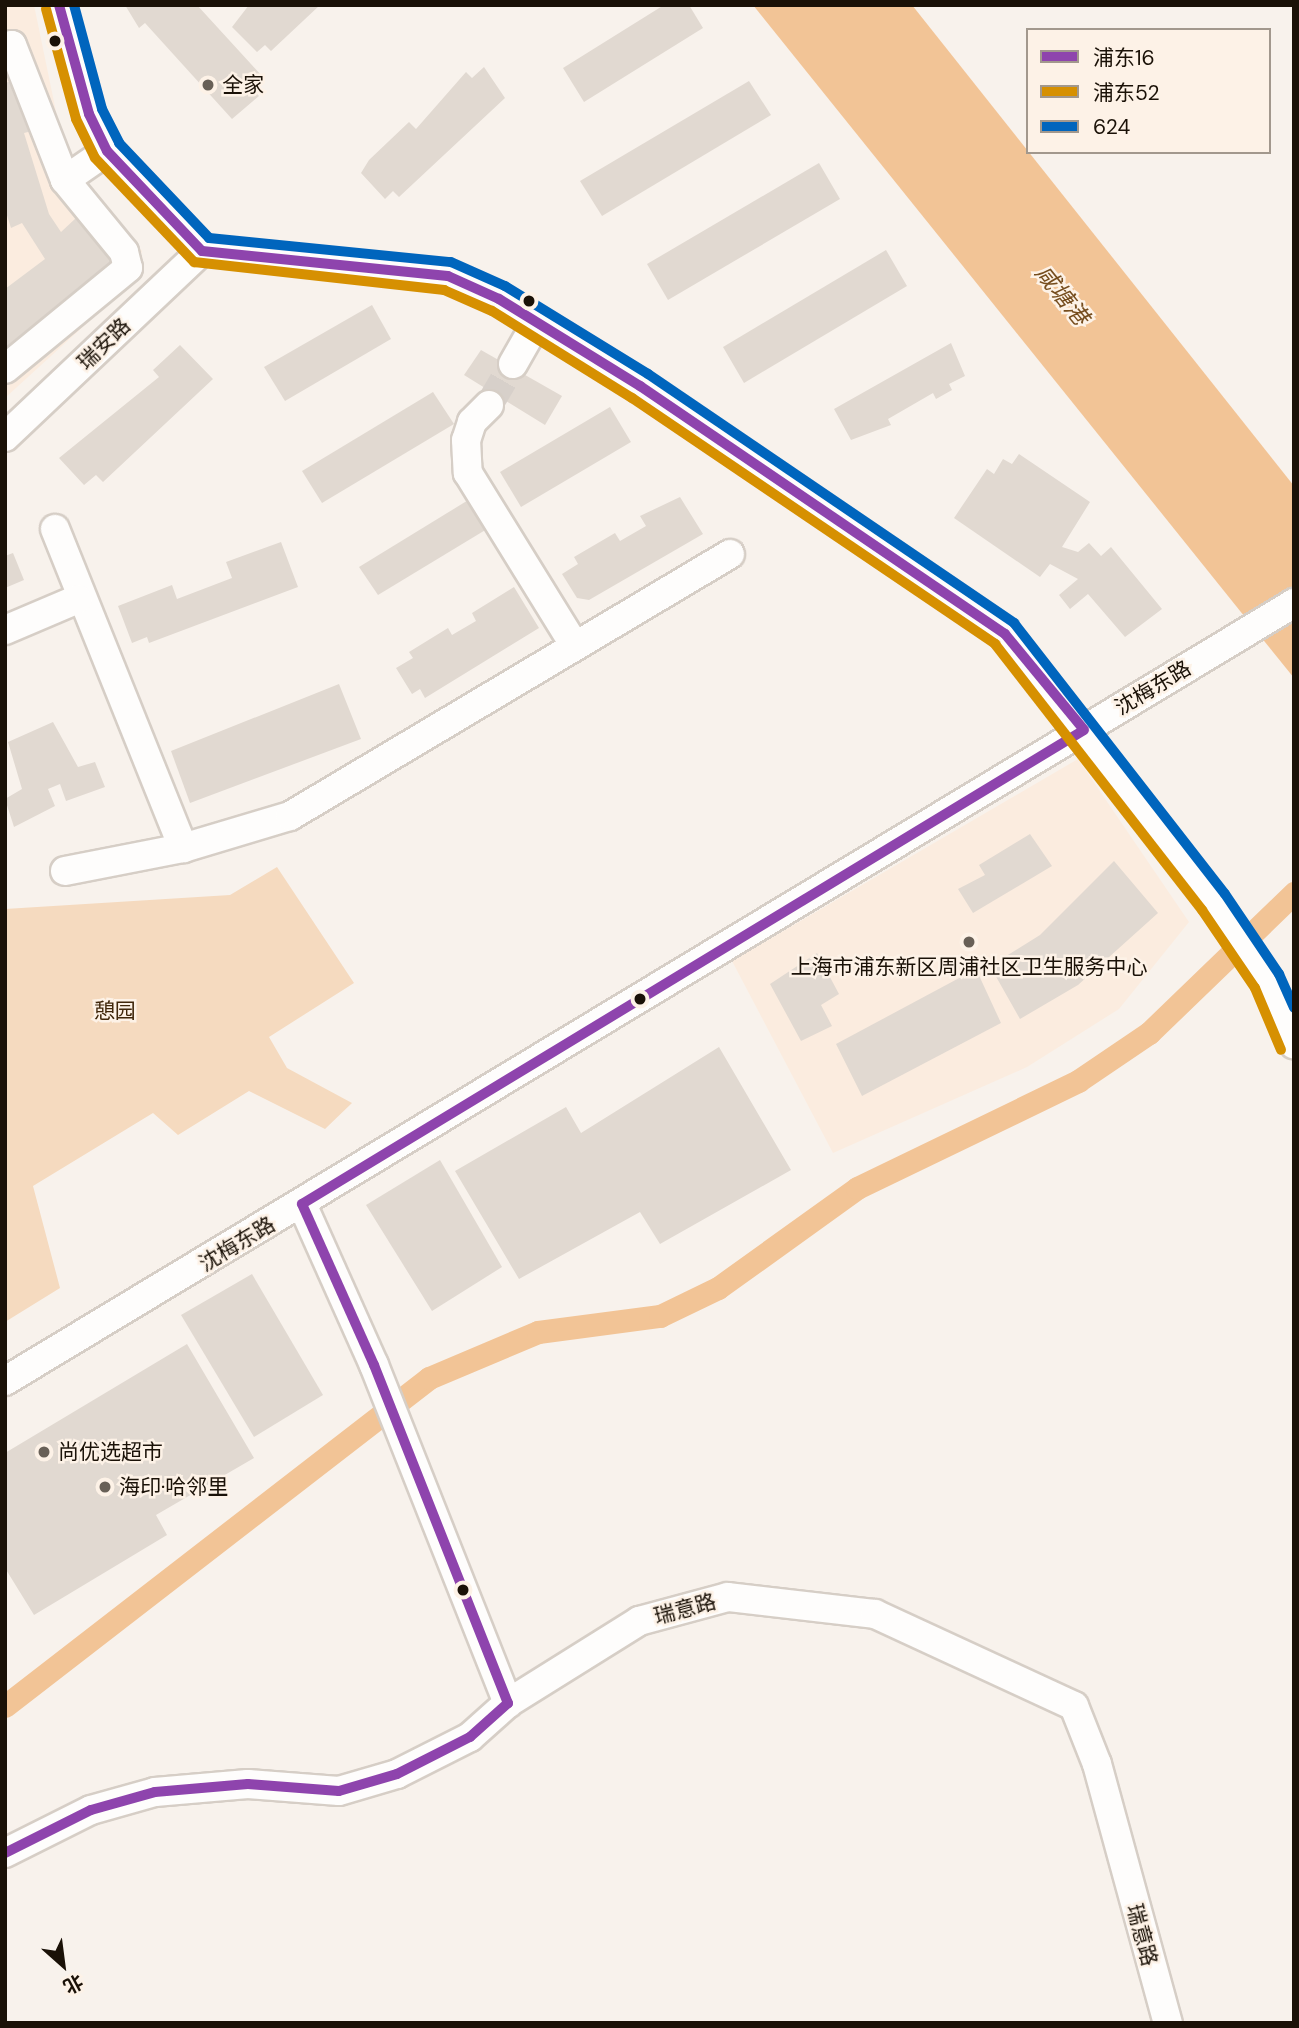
<!DOCTYPE html>
<meta charset="utf-8">
<style>
body{margin:0}
#map{position:relative;width:1299px;height:2028px;overflow:hidden;background:#f8f2ec;font-family:"DM Sans","Noto Sans SC",sans-serif}
div>[style]{position:absolute}
[style*='--x']{left:calc(var(--x)*1px);top:calc(var(--y)*1px);width:calc(var(--w)*1px);rotate:calc(var(--a)*1deg)}
.built>*{inset:0;background:#fbecdf}
.green>*{inset:0;background:#f5dabf}
.water>*{inset:0;background:#f2c496}
.canal>*{height:23px;margin:-11.5px;padding:0 11.5px;transform-origin:11.5px;border-radius:11.5px;background:#f2c496}
.building>*{inset:0;background:#e1d9d1}
.minor-tunnel>*{height:28px;margin-top:-14px;transform-origin:0;background:repeating-linear-gradient(90deg,#d7d0ca 0 28px,transparent 0 42px)}
.roads{filter:drop-shadow(2px 0 #d6cec6) drop-shadow(-2px 0 #d6cec6) drop-shadow(0 2px #d6cec6) drop-shadow(0 -2px #d6cec6)}
.minor>*{height:28px;margin:-14px;padding:0 14px;transform-origin:14px;border-radius:14px;background:#fefdfc}
.bus-1>*{height:10px;margin:-5px;padding:0 5px;transform-origin:5px;border-radius:5px;background:#8e44ad}
.bus-2>*{height:10px;margin:-5px;padding:0 5px;transform-origin:5px;border-radius:5px;background:#d69001}
.bus-3>*{height:10px;margin:-5px;padding:0 5px;transform-origin:5px;border-radius:5px;background:#0065bd}
.dots>*{width:19px;height:19px;translate:-50% -50%;box-sizing:border-box;border:4px solid #fdf2e7;border-radius:50%}
span{translate:-50% -50%;white-space:nowrap;text-align:center;line-height:1.15;-webkit-text-stroke:5px #fdf2e7;paint-order:stroke}
.poi-label{font-size:21px;color:#1a1107}
.left{translate:0 -50%;text-align:left}
.street-label{font-size:21px;color:#1a1107}
.park-label{font-size:21px;color:#40270b}
.water-label{font-size:23px;color:#764d1e;font-style:italic}
.frame{position:absolute;inset:0;border:7px solid #1a1107;pointer-events:none}
.legend{position:absolute;left:1026px;top:28px;width:245px;height:126px;box-sizing:border-box;background:#fdf2e7;border:2px solid #a2988d;margin:0;padding:9px 12px;list-style:none;font-size:21px;color:#1a1107}
.legend li{display:flex;align-items:center;gap:14px;height:35px}
.legend b{width:35px;border:2px solid #a2988d}
.north{position:absolute;left:28px;top:1930px;width:70px;height:70px;-webkit-text-stroke:5px #fdf2e7;paint-order:stroke;rotate:152deg;font-size:19px;font-weight:700;line-height:28px;text-align:center;color:#1a1107}
.north::after{content:'';display:block;margin:auto;width:24px;height:32px;background:#1a1107;clip-path:polygon(50% 0,100% 100%,50% 72%,0 100%)}
</style>
<div id="map">
<div class="built">
<div style="clip-path:polygon(5px 5px,34px 5px,66px 160px,142px 251px,132px 282px,5px 398px)"></div>
<div style="clip-path:polygon(1078px 759px,1189px 922px,1119px 1009px,1027px 1067px,833px 1153px,732px 961px)"></div>
</div>
<div class="green">
<div style="clip-path:polygon(277px 867px,354px 983px,269px 1037px,287px 1068px,352px 1103px,325px 1129px,249px 1091px,178px 1135px,153px 1113px,33px 1186px,60px 1288px,5px 1322px,5px 909px,230px 895px)"></div>
</div>
<div class="water">
<div style="clip-path:polygon(753px 5px,912px 5px,1294px 486px,1294px 678px)"></div>
</div>
<div class="canal">
<div style="--x:5;--y:1706;--w:536;--a:-37.72"></div>
<div style="--x:429;--y:1378;--w:118;--a:-22.9"></div>
<div style="--x:538;--y:1332;--w:123;--a:-7.5"></div>
<div style="--x:660;--y:1316;--w:64;--a:-25.8"></div>
<div style="--x:718;--y:1288;--w:171;--a:-35.7"></div>
<div style="--x:857;--y:1188;--w:246;--a:-25.8"></div>
<div style="--x:1078;--y:1081;--w:86;--a:-34.1"></div>
<div style="--x:1149;--y:1033;--w:202;--a:-44"></div>
</div>
<div class="building">
<div style="clip-path:polygon(125px 5px,197px 5px,261px 75px,251px 87px,259px 96px,232px 119px,145px 23px,139px 28px)"></div>
<div style="clip-path:polygon(249px 5px,320px 5px,271px 51px,265px 45px,257px 52px,232px 27px)"></div>
<div style="clip-path:polygon(664px 5px,689px 5px,703px 28px,584px 102px,563px 68px)"></div>
<div style="clip-path:polygon(484px 67px,505px 98px,399px 197px,393px 191px,385px 199px,361px 173px,369px 160px,409px 122px,416px 129px,466px 72px,472px 78px)"></div>
<div style="clip-path:polygon(19px 79px,36px 130px,24px 133px,49px 214px,61px 232px,76px 218px,114px 265px,5px 348px,5px 289px,45px 259px,22px 223px,11px 228px,5px 209px,5px 83px)"></div>
<div style="clip-path:polygon(749px 81px,771px 115px,602px 216px,580px 181px)"></div>
<div style="clip-path:polygon(819px 163px,840px 199px,668px 300px,647px 264px)"></div>
<div style="clip-path:polygon(886px 250px,907px 286px,744px 383px,723px 347px)"></div>
<div style="clip-path:polygon(372px 305px,391px 339px,285px 401px,264px 367px)"></div>
<div style="clip-path:polygon(951px 343px,965px 376px,949px 384px,952px 390px,936px 399px,933px 393px,888px 419px,891px 425px,851px 440px,834px 409px)"></div>
<div style="clip-path:polygon(180px 345px,213px 379px,103px 482px,96px 475px,84px 485px,59px 458px,159px 377px,153px 370px)"></div>
<div style="clip-path:polygon(481px 350px,562px 396px,545px 425px,464px 375px)"></div>
<div style="clip-path:polygon(433px 392px,454px 424px,322px 503px,302px 471px)"></div>
<div style="clip-path:polygon(610px 407px,631px 442px,521px 507px,500px 472px)"></div>
<div style="clip-path:polygon(1019px 454px,1090px 502px,1062px 547px,1078px 552px,1089px 543px,1101px 556px,1111px 547px,1162px 609px,1125px 637px,1088px 594px,1070px 609px,1059px 595px,1078px 579px,1050px 564px,1040px 577px,954px 518px,987px 469px,994px 474px,1003px 459px,1012px 464px)"></div>
<div style="clip-path:polygon(680px 497px,703px 534px,589px 600px,577px 598px,562px 574px,578px 564px,574px 557px,615px 533px,620px 541px,646px 526px,640px 516px)"></div>
<div style="clip-path:polygon(470px 499px,487px 529px,378px 595px,359px 567px)"></div>
<div style="clip-path:polygon(281px 542px,298px 587px,149px 643px,147px 637px,132px 643px,118px 606px,172px 585px,177px 599px,232px 578px,226px 562px)"></div>
<div style="clip-path:polygon(13px 553px,24px 580px,5px 588px,5px 556px)"></div>
<div style="clip-path:polygon(514px 587px,539px 628px,425px 698px,420px 689px,412px 694px,396px 668px,413px 658px,409px 652px,448px 628px,452px 635px,476px 621px,472px 613px)"></div>
<div style="clip-path:polygon(339px 684px,361px 739px,190px 803px,171px 751px)"></div>
<div style="clip-path:polygon(53px 722px,78px 767px,95px 762px,105px 787px,66px 801px,60px 784px,48px 789px,55px 806px,14px 827px,5px 799px,22px 789px,8px 742px)"></div>
<div style="clip-path:polygon(1030px 834px,1052px 866px,973px 913px,958px 889px,985px 875px,979px 865px)"></div>
<div style="clip-path:polygon(1114px 861px,1158px 913px,1078px 985px,1020px 1019px,990px 966px,1040px 935px)"></div>
<div style="clip-path:polygon(817px 953px,839px 994px,821px 1005px,832px 1026px,801px 1041px,770px 984px)"></div>
<div style="clip-path:polygon(976px 969px,1001px 1023px,862px 1096px,836px 1044px)"></div>
<div style="clip-path:polygon(719px 1047px,791px 1170px,660px 1244px,640px 1212px,519px 1279px,455px 1171px,566px 1107px,581px 1133px)"></div>
<div style="clip-path:polygon(440px 1160px,502px 1267px,432px 1311px,366px 1205px)"></div>
<div style="clip-path:polygon(252px 1274px,323px 1395px,254px 1437px,181px 1315px)"></div>
<div style="clip-path:polygon(187px 1344px,254px 1458px,156px 1515px,167px 1535px,34px 1615px,5px 1568px,5px 1453px)"></div>
</div>
<div class="minor-tunnel">
<div style="--x:489;--y:405;--w:48;--a:-59.7"></div>
</div>
<div class="roads">
<div class="minor">
<div style="--x:59;--y:5;--w:113;--a:74.6"></div>
<div style="--x:89;--y:114;--w:41;--a:64.1"></div>
<div style="--x:107;--y:151;--w:138;--a:46.5"></div>
<div style="--x:202;--y:251;--w:247;--a:5.8"></div>
<div style="--x:448;--y:276;--w:56;--a:24.3"></div>
<div style="--x:499;--y:299;--w:166;--a:31.7"></div>
<div style="--x:640;--y:386;--w:441;--a:34.2"></div>
<div style="--x:1005;--y:634;--w:339;--a:52.2"></div>
<div style="--x:1213;--y:902;--w:96;--a:55.6"></div>
<div style="--x:1267;--y:981;--w:69;--a:66.8"></div>
<div style="--x:5;--y:47;--w:7;--a:-16"></div>
<div style="--x:12;--y:45;--w:145;--a:68.6"></div>
<div style="--x:65;--y:180;--w:93;--a:50.7"></div>
<div style="--x:124;--y:252;--w:16;--a:76"></div>
<div style="--x:128;--y:268;--w:159;--a:140.6"></div>
<div style="--x:65;--y:180;--w:51;--a:-34.6"></div>
<div style="--x:513;--y:364;--w:48;--a:-60.3"></div>
<div style="--x:489;--y:405;--w:24;--a:135"></div>
<div style="--x:472;--y:422;--w:19;--a:108"></div>
<div style="--x:466;--y:440;--w:33;--a:87"></div>
<div style="--x:468;--y:473;--w:203;--a:58.3"></div>
<div style="--x:5;--y:437;--w:271;--a:-43.4"></div>
<div style="--x:55;--y:529;--w:344;--a:68.1"></div>
<div style="--x:183;--y:848;--w:112;--a:-16.7"></div>
<div style="--x:290;--y:816;--w:512;--a:-30.77"></div>
<div style="--x:5;--y:630;--w:79;--a:-23"></div>
<div style="--x:65;--y:871;--w:120;--a:-11"></div>
<div style="--x:302;--y:1204;--w:176;--a:65.9"></div>
<div style="--x:374;--y:1365;--w:364;--a:68.4"></div>
<div style="--x:5;--y:1381;--w:1506;--a:-31.11"></div>
<div style="--x:5;--y:1853;--w:96;--a:-26.6"></div>
<div style="--x:91;--y:1810;--w:66;--a:-15.7"></div>
<div style="--x:155;--y:1792;--w:93;--a:-4.9"></div>
<div style="--x:248;--y:1784;--w:91;--a:4.4"></div>
<div style="--x:339;--y:1791;--w:60;--a:-16.3"></div>
<div style="--x:397;--y:1774;--w:82;--a:-26.9"></div>
<div style="--x:470;--y:1737;--w:51;--a:-41.8"></div>
<div style="--x:508;--y:1703;--w:155;--a:-32"></div>
<div style="--x:639;--y:1621;--w:92;--a:-15.1"></div>
<div style="--x:728;--y:1597;--w:148;--a:6.6"></div>
<div style="--x:875;--y:1614;--w:219;--a:24.8"></div>
<div style="--x:1074;--y:1706;--w:62;--a:68.4"></div>
<div style="--x:1097;--y:1764;--w:269;--a:74.7"></div>
</div>
</div>
<div class="bus-1">
<div style="--x:59;--y:5;--w:113;--a:74.6"></div>
<div style="--x:89;--y:114;--w:41;--a:64.1"></div>
<div style="--x:107;--y:151;--w:138;--a:46.5"></div>
<div style="--x:202;--y:251;--w:247;--a:5.8"></div>
<div style="--x:448;--y:276;--w:56;--a:24.3"></div>
<div style="--x:499;--y:299;--w:166;--a:31.7"></div>
<div style="--x:640;--y:386;--w:441;--a:34.2"></div>
<div style="--x:1005;--y:634;--w:124;--a:50.5"></div>
<div style="--x:302;--y:1204;--w:914;--a:-31.22"></div>
<div style="--x:302;--y:1204;--w:176;--a:65.9"></div>
<div style="--x:374;--y:1365;--w:364;--a:68.4"></div>
<div style="--x:5;--y:1853;--w:96;--a:-26.6"></div>
<div style="--x:91;--y:1810;--w:66;--a:-15.7"></div>
<div style="--x:155;--y:1792;--w:93;--a:-4.9"></div>
<div style="--x:248;--y:1784;--w:91;--a:4.4"></div>
<div style="--x:339;--y:1791;--w:60;--a:-16.3"></div>
<div style="--x:397;--y:1774;--w:82;--a:-26.9"></div>
<div style="--x:470;--y:1737;--w:51;--a:-41.8"></div>
</div>
<div class="bus-2">
<div style="--x:46;--y:9;--w:114;--a:74.7"></div>
<div style="--x:76;--y:119;--w:43;--a:64"></div>
<div style="--x:95;--y:158;--w:144;--a:46.4"></div>
<div style="--x:194;--y:262;--w:252;--a:6.4"></div>
<div style="--x:444;--y:290;--w:52;--a:23.6"></div>
<div style="--x:492;--y:311;--w:165;--a:31.9"></div>
<div style="--x:632;--y:398;--w:439;--a:34.1"></div>
<div style="--x:995;--y:644;--w:337;--a:52.1"></div>
<div style="--x:1202;--y:910;--w:94;--a:55.8"></div>
<div style="--x:1255;--y:988;--w:67;--a:67.2"></div>
</div>
<div class="bus-3">
<div style="--x:74;--y:5;--w:108;--a:74.9"></div>
<div style="--x:102;--y:109;--w:38;--a:63"></div>
<div style="--x:119;--y:143;--w:131;--a:46.5"></div>
<div style="--x:209;--y:238;--w:243;--a:5.7"></div>
<div style="--x:451;--y:262;--w:59;--a:24"></div>
<div style="--x:505;--y:286;--w:168;--a:31.6"></div>
<div style="--x:648;--y:374;--w:443;--a:34.2"></div>
<div style="--x:1014;--y:623;--w:343;--a:52.1"></div>
<div style="--x:1225;--y:894;--w:97;--a:56"></div>
<div style="--x:1279;--y:974;--w:37;--a:66"></div>
</div>
<div class="dots">
<div style="left:55px;top:41px;background:#1a1107"></div>
<div style="left:208px;top:85px;background:#686057"></div>
<div style="left:529px;top:301px;background:#1a1107"></div>
<div style="left:969px;top:942px;background:#686057"></div>
<div style="left:640px;top:999px;background:#1a1107"></div>
<div style="left:44px;top:1452px;background:#686057"></div>
<div style="left:105px;top:1487px;background:#686057"></div>
<div style="left:463px;top:1590px;background:#1a1107"></div>
</div>
<div class="poi-label">
<span class="left" style="left:222px;top:85px">全家</span>
<span style="left:969px;top:967px">上海市浦东新区周浦社区卫生服务中心</span>
<span class="left" style="left:58px;top:1452px">尚优选超市</span>
<span class="left" style="left:119px;top:1487px">海印·哈邻里</span>
</div>
<div class="street-label">
<span style="left:104px;top:344px;rotate:-44deg">瑞安路</span>
<span style="left:1153px;top:688px;rotate:-31deg">沈梅东路</span>
<span style="left:237px;top:1244px;rotate:-31deg">沈梅东路</span>
<span style="left:685px;top:1609px;rotate:-15deg">瑞意路</span>
<span style="left:1142px;top:1935px;rotate:75deg">瑞意路</span>
</div>
<div class="park-label">
<span style="left:115px;top:1011px">憩园</span>
</div>
<div class="water-label">
<span style="left:1062px;top:295px;rotate:51deg">咸塘港</span>
</div>
<div class="frame"></div>
<ul class="legend">
<li><b style="height:9px;background:#8e44ad"></b>浦东16</li>
<li><b style="height:9px;background:#d69001"></b>浦东52</li>
<li><b style="height:9px;background:#0065bd"></b>624</li>
</ul>
<div class="north">北</div>
</div>
